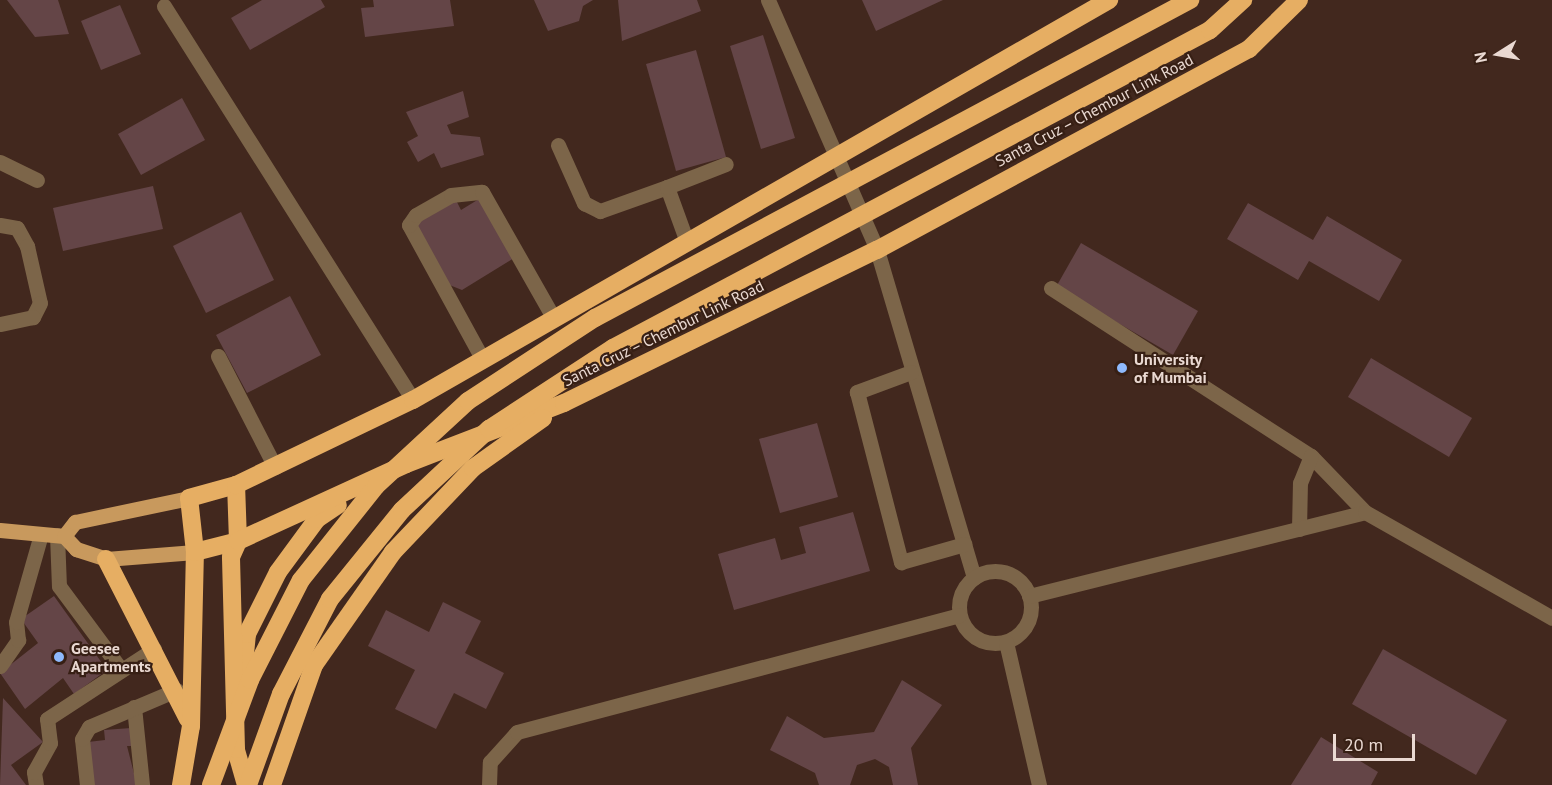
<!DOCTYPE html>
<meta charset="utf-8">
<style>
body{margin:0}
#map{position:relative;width:1552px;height:785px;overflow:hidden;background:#42281e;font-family:"PT Sans",sans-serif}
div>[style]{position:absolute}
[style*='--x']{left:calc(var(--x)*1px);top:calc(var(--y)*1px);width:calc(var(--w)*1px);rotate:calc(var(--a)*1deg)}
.building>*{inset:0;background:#644547}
.minor>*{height:15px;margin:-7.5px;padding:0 7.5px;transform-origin:7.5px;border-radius:7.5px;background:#7c6549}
.minor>.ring{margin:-7.5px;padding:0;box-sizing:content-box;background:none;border:15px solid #7c6549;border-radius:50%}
.major>*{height:15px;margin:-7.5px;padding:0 7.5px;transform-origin:7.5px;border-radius:7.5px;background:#c8995d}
.highway>*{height:18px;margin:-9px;padding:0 9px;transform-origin:9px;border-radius:9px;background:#e6ae63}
.highway-bridge>*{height:18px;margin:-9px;padding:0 9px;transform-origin:9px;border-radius:9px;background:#e6ae63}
.dots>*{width:16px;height:16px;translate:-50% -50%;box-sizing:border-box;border:3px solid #371f14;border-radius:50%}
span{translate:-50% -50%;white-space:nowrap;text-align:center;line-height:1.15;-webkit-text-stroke:4.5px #371f14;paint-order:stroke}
.street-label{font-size:16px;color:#ead9d2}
.poi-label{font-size:16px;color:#ead9d2;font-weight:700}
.left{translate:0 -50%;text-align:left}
.north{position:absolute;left:1468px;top:24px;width:60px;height:60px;-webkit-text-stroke:4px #371f14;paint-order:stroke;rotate:259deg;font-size:16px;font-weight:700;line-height:24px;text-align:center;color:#ead9d2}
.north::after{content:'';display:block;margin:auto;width:21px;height:27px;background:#ead9d2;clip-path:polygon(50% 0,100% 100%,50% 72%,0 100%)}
.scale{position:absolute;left:1333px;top:734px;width:82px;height:27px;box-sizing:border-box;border:3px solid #ead9d2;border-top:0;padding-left:8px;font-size:18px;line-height:21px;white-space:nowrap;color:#ead9d2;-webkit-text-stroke:4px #371f14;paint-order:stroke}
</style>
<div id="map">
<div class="building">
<div style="clip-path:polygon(7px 0,58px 0,69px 34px,35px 37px)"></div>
<div style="clip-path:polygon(262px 0,321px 0,325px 7px,250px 50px,231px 18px)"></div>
<div style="clip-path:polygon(373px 0,450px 0,454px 26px,365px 37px,361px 8px,374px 7px)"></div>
<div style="clip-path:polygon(534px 0,593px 0,583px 6px,579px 21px,548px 31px)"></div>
<div style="clip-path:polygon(618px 0,697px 0,701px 11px,622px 41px)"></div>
<div style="clip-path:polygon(862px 0,943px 0,876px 31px)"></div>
<div style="clip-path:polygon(120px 5px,141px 54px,101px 70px,81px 21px)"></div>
<div style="clip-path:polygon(763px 35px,795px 138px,761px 149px,730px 46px)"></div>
<div style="clip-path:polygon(696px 50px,726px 157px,676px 171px,646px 64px)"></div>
<div style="clip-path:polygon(463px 91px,469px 117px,447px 125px,451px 134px,480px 137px,484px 155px,441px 168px,434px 153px,418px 162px,407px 142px,418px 136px,406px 112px)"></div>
<div style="clip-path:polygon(182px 98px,205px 140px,141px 175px,118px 134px)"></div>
<div style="clip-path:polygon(153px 186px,163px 229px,63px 251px,53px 208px)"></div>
<div style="clip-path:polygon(479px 199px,514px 258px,462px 290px,447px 284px,416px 223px,456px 200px,461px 210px)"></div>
<div style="clip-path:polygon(1248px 203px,1313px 240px,1327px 216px,1402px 260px,1379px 301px,1309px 261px,1298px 280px,1227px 239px)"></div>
<div style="clip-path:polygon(241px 212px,274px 280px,206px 313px,173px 246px)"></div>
<div style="clip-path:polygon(1081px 243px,1198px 311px,1173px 355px,1056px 287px)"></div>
<div style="clip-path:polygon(290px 296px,321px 355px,247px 393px,216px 335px)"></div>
<div style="clip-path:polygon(1371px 358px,1472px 418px,1449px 457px,1348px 397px)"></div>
<div style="clip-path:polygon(817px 423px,838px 497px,780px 513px,759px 439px)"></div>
<div style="clip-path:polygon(853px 512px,870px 571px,734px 610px,718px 554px,775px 538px,781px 560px,806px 553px,799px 527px)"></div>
<div style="clip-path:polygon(54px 596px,107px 670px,74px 694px,63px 678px,25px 709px,0 673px,38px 643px,21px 619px)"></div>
<div style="clip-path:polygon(443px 602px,481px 621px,465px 653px,504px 673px,486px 709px,454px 693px,436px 729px,395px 709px,415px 670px,368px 646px,386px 610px,429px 632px)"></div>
<div style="clip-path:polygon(1383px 649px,1507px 720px,1476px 775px,1352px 704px)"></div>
<div style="clip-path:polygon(902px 680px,942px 705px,911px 748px,918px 785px,893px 785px,889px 767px,875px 759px,857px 765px,850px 785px,819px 785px,815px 773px,770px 750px,787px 716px,824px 738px,874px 732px)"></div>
<div style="clip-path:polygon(3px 698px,43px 742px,11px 765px,26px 785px,0 785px)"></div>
<div style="clip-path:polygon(131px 728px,133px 746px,127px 746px,137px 785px,93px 785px,88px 742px,105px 740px,104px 730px)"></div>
<div style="clip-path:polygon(1321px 737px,1378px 772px,1371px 785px,1291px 785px)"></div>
</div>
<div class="minor">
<div style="--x:768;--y:0;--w:273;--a:66.4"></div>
<div style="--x:877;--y:250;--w:342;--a:73.5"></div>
<div style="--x:164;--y:6;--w:466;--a:57.7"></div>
<div style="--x:558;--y:145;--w:64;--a:65.9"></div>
<div style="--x:584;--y:203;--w:18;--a:27"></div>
<div style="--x:600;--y:211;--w:71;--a:-19.7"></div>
<div style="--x:667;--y:187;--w:59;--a:70"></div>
<div style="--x:0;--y:162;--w:41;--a:25.9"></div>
<div style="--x:667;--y:187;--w:63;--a:-21.3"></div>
<div style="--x:0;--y:225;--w:17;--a:10"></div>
<div style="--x:17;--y:228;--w:21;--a:61"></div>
<div style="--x:27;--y:246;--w:58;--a:77.2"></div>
<div style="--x:40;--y:303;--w:16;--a:117"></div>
<div style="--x:33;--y:317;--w:34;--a:168"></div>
<div style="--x:1051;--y:288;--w:310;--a:32.9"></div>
<div style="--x:1311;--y:456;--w:78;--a:46"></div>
<div style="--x:218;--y:356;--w:125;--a:62.8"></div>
<div style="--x:483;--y:360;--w:154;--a:-118.7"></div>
<div style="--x:409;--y:225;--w:12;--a:-55"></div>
<div style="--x:416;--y:215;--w:40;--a:-29.7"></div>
<div style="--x:451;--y:195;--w:31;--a:-6"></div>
<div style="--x:482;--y:192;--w:146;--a:60.4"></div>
<div style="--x:911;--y:372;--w:58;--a:159.7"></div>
<div style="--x:857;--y:392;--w:176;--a:75.5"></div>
<div style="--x:901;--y:562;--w:66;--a:-15.9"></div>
<div style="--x:1299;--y:529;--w:46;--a:-88.8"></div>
<div style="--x:1300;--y:483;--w:29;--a:-68"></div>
<div style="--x:57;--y:535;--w:51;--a:87.8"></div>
<div style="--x:59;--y:586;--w:102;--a:53.4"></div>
<div class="ring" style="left:959px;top:571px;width:57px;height:57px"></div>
<div style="--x:1029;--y:596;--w:346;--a:-14"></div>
<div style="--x:1365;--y:512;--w:215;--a:29.5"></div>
<div style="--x:1006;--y:642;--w:147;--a:77"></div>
<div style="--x:0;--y:666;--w:32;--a:-55"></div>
<div style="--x:18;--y:640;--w:18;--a:-96"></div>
<div style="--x:16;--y:622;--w:91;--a:-74.1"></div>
<div style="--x:134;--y:707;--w:78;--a:84.1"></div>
<div style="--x:36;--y:785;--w:13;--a:-99"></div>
<div style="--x:34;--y:772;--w:33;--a:-61"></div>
<div style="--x:50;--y:743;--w:24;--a:-97"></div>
<div style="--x:47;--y:719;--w:128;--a:-33.2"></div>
<div style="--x:87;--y:785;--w:46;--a:-96.2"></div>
<div style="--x:82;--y:739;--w:14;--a:-60"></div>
<div style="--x:89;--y:727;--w:95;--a:-23"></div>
<div style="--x:489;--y:785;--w:23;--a:-88"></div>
<div style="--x:490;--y:762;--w:40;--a:-48"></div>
<div style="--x:517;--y:732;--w:457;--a:-14.8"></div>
</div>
<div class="major">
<div style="--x:0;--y:530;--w:64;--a:5.4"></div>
<div style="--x:64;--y:536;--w:18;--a:47"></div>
<div style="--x:76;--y:549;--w:32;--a:18"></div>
<div style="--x:106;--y:559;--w:89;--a:-4.5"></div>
<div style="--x:64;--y:536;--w:18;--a:-52"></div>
<div style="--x:75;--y:522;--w:116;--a:-11.9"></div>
</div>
<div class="highway">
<div style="--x:195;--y:552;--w:44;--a:-14.3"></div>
<div style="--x:238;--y:541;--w:56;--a:-92"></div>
<div style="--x:106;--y:559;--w:180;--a:62.9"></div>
<div style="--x:243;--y:674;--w:40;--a:-84.3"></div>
<div style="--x:247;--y:634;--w:69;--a:-63.4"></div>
<div style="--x:278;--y:572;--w:66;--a:-53.7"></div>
<div style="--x:317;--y:519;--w:25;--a:-34"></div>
<div style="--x:181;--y:785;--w:60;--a:-80.4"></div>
<div style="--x:191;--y:726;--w:174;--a:-88.7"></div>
<div style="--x:195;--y:552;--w:54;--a:-96.3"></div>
<div style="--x:189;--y:498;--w:49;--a:-15.5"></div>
<div style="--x:236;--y:485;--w:196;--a:-25.7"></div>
<div style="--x:413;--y:400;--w:803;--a:-29.89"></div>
<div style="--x:246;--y:785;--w:37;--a:-106"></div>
<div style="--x:236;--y:749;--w:192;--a:-91.5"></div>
<div style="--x:231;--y:557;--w:17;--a:-66"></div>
<div style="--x:238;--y:541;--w:185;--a:-24.6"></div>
<div style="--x:406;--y:464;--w:169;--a:-21.1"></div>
<div style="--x:564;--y:403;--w:348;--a:-26.1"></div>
<div style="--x:877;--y:250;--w:423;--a:-28.4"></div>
<div style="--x:1249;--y:49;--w:70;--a:-44.4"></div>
<div style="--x:272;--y:785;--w:127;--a:-70.7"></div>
<div style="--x:314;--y:665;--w:138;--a:-55"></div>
<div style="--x:393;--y:552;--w:116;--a:-46.4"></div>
<div style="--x:473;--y:468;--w:86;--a:-35.5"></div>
</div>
<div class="highway-bridge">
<div style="--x:211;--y:785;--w:112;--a:-69.6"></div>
<div style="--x:250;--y:680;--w:112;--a:-63"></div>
<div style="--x:301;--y:580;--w:120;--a:-51.4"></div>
<div style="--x:376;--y:486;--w:125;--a:-42.7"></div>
<div style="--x:468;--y:401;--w:152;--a:-33.2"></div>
<div style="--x:595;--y:318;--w:675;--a:-28.12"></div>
<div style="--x:248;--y:785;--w:97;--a:-70.1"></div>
<div style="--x:281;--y:694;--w:107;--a:-62.7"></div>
<div style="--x:330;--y:599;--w:114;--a:-51"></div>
<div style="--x:402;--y:510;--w:119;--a:-43"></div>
<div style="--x:489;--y:429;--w:148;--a:-33.2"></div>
<div style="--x:613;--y:348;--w:676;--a:-28.04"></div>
<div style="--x:1210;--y:30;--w:45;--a:-42.3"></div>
</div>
<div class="dots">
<div style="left:1122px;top:368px;background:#8eb9fc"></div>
<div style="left:59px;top:657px;background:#8eb9fc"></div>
</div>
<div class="street-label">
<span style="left:1094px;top:110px;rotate:-28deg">Santa Cruz – Chembur Link Road</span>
<span style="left:663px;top:333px;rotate:-26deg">Santa Cruz – Chembur Link Road</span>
</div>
<div class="poi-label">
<span class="left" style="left:1134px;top:368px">University<br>of Mumbai</span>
<span class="left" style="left:71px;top:657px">Geesee<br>Apartments</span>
</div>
<div class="north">N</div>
<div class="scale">20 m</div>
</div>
